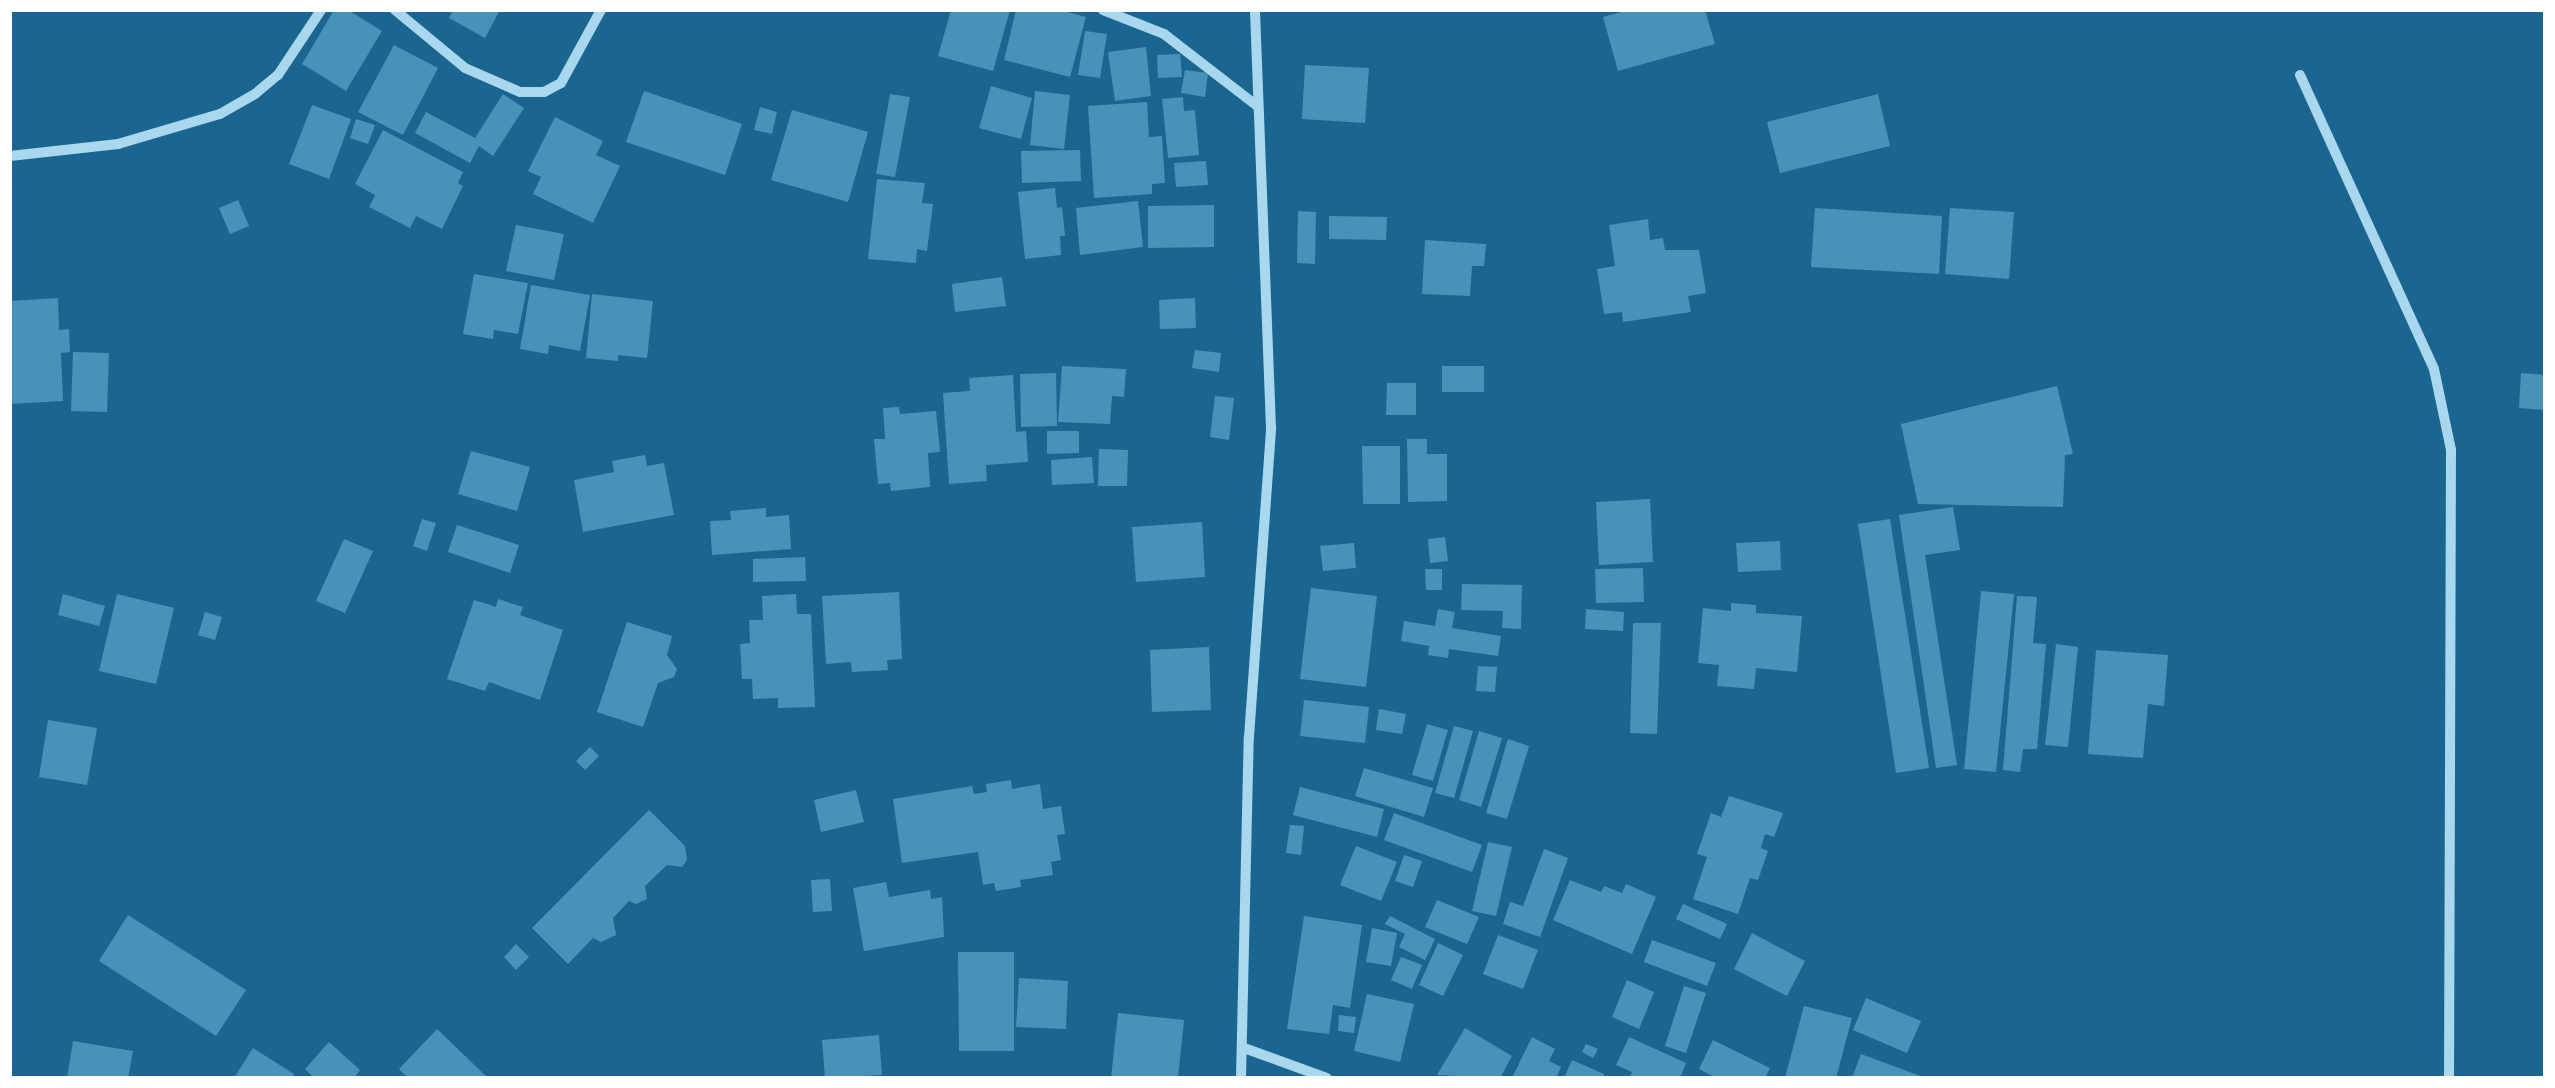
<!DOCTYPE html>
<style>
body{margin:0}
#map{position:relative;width:2555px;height:1088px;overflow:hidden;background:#1b6690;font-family:"PT Sans Narrow",sans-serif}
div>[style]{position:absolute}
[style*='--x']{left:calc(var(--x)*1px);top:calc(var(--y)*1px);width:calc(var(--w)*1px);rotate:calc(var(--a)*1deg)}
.building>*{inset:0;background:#4892b9}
.minor>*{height:10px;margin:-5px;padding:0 5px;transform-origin:5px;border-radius:5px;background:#a9d7ee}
span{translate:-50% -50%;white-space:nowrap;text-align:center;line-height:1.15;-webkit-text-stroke:6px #1b6690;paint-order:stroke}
.frame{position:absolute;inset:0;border:12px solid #fff;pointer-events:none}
</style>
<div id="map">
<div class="building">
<div style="clip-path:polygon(334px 10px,348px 10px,382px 31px,346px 91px,302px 64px)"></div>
<div style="clip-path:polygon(453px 10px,500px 10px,485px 38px,449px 18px)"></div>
<div style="clip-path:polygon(951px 10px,1010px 10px,993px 71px,938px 56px)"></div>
<div style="clip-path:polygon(1016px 10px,1060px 10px,1086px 17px,1070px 77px,1004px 60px)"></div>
<div style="clip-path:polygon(1628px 10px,1705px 10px,1715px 44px,1618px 71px,1603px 17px)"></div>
<div style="clip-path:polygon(1085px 31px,1107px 34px,1100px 78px,1078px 75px)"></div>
<div style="clip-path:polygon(394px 45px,438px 68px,403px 135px,358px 112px)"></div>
<div style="clip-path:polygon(1146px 47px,1151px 96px,1115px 101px,1108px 52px)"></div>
<div style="clip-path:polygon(1180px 54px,1182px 77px,1158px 78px,1157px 55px)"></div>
<div style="clip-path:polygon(1305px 65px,1369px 68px,1365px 123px,1302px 119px)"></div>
<div style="clip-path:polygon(1185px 70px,1208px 73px,1205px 97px,1181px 93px)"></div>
<div style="clip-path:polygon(991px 86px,1032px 98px,1021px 139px,979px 128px)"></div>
<div style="clip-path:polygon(644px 91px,742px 124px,725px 175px,626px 142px)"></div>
<div style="clip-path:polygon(1035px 91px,1070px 95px,1064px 149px,1030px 145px)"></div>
<div style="clip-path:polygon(503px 94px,524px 108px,493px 156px,479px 146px,470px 163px,415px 133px,426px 112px,475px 138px)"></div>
<div style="clip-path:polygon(890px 94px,910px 97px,895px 177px,876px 174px)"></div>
<div style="clip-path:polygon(1878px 94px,1890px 146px,1780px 173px,1767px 122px)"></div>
<div style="clip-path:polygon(1183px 97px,1184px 111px,1195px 110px,1199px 155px,1168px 158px,1162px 99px)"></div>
<div style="clip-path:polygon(1147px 102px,1149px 137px,1162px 136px,1165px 183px,1152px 184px,1152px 194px,1094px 198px,1088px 106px)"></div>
<div style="clip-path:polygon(312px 105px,351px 119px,329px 179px,289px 164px)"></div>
<div style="clip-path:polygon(760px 107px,777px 112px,772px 134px,754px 130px)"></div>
<div style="clip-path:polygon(792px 110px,868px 132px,848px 202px,771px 180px)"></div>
<div style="clip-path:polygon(555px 117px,603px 141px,596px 155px,620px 166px,593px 223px,533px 194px,541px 177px,528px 171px)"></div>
<div style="clip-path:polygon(356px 119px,375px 125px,368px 144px,350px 138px)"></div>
<div style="clip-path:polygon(383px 130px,463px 172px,458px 183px,463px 186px,442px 229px,416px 216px,410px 228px,369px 207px,375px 195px,355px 184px)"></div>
<div style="clip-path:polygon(1080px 150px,1081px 181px,1022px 183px,1021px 151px)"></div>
<div style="clip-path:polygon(1206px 161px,1208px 185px,1176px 187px,1174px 163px)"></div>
<div style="clip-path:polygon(877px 179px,925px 183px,922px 203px,933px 204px,927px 251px,917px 249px,916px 263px,868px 259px)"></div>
<div style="clip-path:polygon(1055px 188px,1057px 208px,1062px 207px,1065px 236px,1060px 236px,1061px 255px,1025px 259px,1018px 192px)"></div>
<div style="clip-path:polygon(238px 200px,249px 226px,230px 234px,219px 208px)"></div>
<div style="clip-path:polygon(1138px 201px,1143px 247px,1080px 255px,1076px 208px)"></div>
<div style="clip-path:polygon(1214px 205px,1214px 247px,1148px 248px,1148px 206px)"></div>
<div style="clip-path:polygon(1815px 208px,1942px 216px,1939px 274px,1811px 267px)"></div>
<div style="clip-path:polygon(1950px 208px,2014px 212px,2009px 279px,1945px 274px)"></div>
<div style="clip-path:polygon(1298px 211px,1316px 212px,1315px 264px,1297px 263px)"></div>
<div style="clip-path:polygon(1329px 216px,1387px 217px,1386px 240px,1329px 239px)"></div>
<div style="clip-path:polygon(1648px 219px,1650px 240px,1663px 238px,1665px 250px,1699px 250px,1706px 293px,1688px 296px,1691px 312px,1623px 322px,1622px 312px,1604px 314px,1597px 269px,1615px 266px,1609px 225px)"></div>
<div style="clip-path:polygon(516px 225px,564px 234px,554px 280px,506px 271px)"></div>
<div style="clip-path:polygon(1425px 240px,1486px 244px,1484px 266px,1472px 266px,1470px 296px,1422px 294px)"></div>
<div style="clip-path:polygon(474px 274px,528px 283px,518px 334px,494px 330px,493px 339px,463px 334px)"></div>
<div style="clip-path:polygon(1002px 277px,1006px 306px,955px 312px,952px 284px)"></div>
<div style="clip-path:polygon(531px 285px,590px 295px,580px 351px,549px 345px,548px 354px,520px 349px)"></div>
<div style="clip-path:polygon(592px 294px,653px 301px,647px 358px,618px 355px,618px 361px,586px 358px)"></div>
<div style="clip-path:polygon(58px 298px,59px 330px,69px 329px,70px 352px,61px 353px,63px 401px,10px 404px,10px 301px)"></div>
<div style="clip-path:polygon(1195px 298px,1196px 328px,1160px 329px,1159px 300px)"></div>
<div style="clip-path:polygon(1195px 350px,1221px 353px,1219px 372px,1192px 368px)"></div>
<div style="clip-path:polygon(73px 352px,109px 353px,107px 412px,71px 411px)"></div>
<div style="clip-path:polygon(1062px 366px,1126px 369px,1124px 397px,1112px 396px,1110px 424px,1058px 422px)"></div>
<div style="clip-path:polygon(1442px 366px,1484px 366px,1484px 392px,1442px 392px)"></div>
<div style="clip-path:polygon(1056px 373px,1057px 426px,1021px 427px,1020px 374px)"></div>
<div style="clip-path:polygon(2521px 373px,2544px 375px,2544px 410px,2519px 408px)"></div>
<div style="clip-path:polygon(1013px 375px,1016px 432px,1026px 431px,1028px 462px,986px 465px,987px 481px,949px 484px,943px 393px,970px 391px,969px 378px)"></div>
<div style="clip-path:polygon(1387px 383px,1416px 383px,1416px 415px,1386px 415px)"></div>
<div style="clip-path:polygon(2057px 386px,2073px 454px,2065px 455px,2063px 507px,1918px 504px,1901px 424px)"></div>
<div style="clip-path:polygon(1215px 396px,1234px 398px,1229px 440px,1210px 437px)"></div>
<div style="clip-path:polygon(899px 407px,900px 414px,936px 411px,940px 452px,928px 453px,930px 487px,891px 491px,890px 483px,878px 484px,874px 439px,885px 439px,883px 408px)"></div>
<div style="clip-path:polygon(1047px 431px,1079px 431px,1079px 453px,1047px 454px)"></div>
<div style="clip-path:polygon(1407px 439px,1427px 439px,1427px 454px,1447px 454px,1447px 501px,1408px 502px)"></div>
<div style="clip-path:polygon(1362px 446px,1400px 446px,1400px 504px,1363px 504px)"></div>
<div style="clip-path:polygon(1099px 449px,1128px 450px,1127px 486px,1098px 486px)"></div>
<div style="clip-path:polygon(471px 451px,530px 467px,517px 511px,458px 494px)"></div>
<div style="clip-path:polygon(645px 455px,647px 466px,664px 463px,674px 515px,583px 532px,574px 480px,614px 472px,612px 461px)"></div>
<div style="clip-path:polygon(1092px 457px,1094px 483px,1052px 485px,1051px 460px)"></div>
<div style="clip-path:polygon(1650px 499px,1653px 562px,1599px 565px,1596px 502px)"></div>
<div style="clip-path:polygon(1953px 507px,1960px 550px,1925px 555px,1957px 765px,1936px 768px,1899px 515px)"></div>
<div style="clip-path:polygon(766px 508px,766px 517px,789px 515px,791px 549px,712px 555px,710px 521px,731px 520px,730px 511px)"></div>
<div style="clip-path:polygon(422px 519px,436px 523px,427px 551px,413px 546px)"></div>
<div style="clip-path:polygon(1890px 519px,1929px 768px,1896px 773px,1858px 524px)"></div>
<div style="clip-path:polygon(1202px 522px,1205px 577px,1136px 582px,1132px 527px)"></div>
<div style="clip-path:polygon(457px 525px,519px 545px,510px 573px,448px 552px)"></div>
<div style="clip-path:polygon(1445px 537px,1448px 561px,1430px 563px,1428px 539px)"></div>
<div style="clip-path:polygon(344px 539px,373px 551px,345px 613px,316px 601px)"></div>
<div style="clip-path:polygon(1780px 541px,1781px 570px,1738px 572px,1736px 543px)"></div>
<div style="clip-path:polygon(1354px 543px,1356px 568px,1323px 571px,1320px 546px)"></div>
<div style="clip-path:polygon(805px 557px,806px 581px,753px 582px,753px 559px)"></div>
<div style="clip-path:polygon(1643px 568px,1644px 602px,1596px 603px,1595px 569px)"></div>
<div style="clip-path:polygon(1425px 569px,1442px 569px,1442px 590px,1426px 590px)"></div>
<div style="clip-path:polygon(1462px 584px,1522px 585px,1521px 629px,1502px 628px,1503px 611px,1461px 610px)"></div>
<div style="clip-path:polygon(1311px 588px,1377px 596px,1366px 687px,1300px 679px)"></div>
<div style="clip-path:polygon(1981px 591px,2014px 594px,1996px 772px,1964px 769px)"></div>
<div style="clip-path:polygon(899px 592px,902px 659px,887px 660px,888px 670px,852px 672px,851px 662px,826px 664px,822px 596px)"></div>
<div style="clip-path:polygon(63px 594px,105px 606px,99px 626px,58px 615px)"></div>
<div style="clip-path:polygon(117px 594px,174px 608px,156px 684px,99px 671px)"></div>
<div style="clip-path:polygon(796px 594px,797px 614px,811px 614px,815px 707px,778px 708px,778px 698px,753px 699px,752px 679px,742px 679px,740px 644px,750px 643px,749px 620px,763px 620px,762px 596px)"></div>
<div style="clip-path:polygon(2017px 596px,2037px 597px,2033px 643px,2046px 644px,2037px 749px,2023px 749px,2020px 772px,2003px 770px)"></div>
<div style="clip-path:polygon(498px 599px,523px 607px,520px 615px,563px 630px,540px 700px,489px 682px,485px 691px,447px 679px,474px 600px,496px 607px)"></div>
<div style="clip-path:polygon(1731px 603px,1756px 605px,1756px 613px,1802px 616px,1797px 672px,1756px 668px,1754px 689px,1717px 686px,1719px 665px,1698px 663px,1703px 608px,1731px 611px)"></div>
<div style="clip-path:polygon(1438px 609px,1455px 612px,1452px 628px,1501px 636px,1498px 656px,1449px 649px,1448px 658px,1428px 655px,1429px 646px,1401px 641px,1404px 621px,1435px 626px)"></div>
<div style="clip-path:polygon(1586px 609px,1624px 612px,1623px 631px,1585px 629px)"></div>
<div style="clip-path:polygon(205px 612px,222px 617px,215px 640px,198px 635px)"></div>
<div style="clip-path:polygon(627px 622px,672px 636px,667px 655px,677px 669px,674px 677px,658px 683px,643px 727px,597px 712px)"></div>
<div style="clip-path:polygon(1633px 623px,1661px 623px,1657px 734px,1630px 733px)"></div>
<div style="clip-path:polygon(2056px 644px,2078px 647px,2068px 747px,2045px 745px)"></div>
<div style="clip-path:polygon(1209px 647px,1211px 710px,1152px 712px,1150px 650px)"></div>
<div style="clip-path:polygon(2096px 650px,2168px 655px,2164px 706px,2148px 704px,2143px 758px,2088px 754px)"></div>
<div style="clip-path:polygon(1478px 666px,1497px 667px,1495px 692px,1476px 691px)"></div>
<div style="clip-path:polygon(1304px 700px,1369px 707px,1365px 743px,1300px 736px)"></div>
<div style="clip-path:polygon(1379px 709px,1406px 714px,1402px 734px,1376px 730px)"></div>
<div style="clip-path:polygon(48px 720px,97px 728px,87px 785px,39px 777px)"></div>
<div style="clip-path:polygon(1427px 724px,1448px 730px,1433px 781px,1412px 775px)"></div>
<div style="clip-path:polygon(1454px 726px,1473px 731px,1454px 798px,1435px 793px)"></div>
<div style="clip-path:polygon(1479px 731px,1502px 738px,1481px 807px,1459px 800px)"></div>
<div style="clip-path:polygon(1508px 739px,1529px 746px,1507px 819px,1486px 813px)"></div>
<div style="clip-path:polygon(590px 747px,599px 756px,585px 770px,576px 761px)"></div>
<div style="clip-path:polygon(1364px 768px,1433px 788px,1424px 817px,1355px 796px)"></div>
<div style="clip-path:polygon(1011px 780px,1012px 789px,1040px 784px,1043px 809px,1061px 806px,1065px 834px,1057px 835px,1061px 860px,1051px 862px,1053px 875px,1020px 880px,1021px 887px,996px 891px,994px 883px,983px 885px,978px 852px,902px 863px,893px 799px,972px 786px,974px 794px,987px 792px,986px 784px)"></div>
<div style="clip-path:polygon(1300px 787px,1384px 809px,1377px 837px,1293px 815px)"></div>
<div style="clip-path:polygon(856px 790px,864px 822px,821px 832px,814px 800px)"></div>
<div style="clip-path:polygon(1729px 796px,1783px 813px,1774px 837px,1765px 834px,1761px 848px,1768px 851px,1758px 880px,1750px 878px,1738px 914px,1693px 899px,1707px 857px,1697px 854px,1711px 813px,1721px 817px)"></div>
<div style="clip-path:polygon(649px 810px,685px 846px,687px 860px,682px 867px,667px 865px,645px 886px,647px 899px,636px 904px,629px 901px,613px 918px,616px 935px,601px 942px,593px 938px,568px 964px,532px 928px)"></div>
<div style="clip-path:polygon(1394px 813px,1482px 845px,1472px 872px,1384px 840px)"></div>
<div style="clip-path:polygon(1290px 825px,1304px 826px,1301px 855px,1286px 853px)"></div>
<div style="clip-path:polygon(1488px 842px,1512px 847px,1496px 916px,1472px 911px)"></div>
<div style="clip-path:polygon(1356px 846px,1397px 862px,1381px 901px,1340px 885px)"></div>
<div style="clip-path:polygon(1544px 849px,1568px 858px,1540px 937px,1503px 924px,1510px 902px,1523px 906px)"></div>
<div style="clip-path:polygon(1404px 855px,1422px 861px,1413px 887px,1395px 881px)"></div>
<div style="clip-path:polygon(830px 879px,832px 911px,813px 912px,811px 880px)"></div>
<div style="clip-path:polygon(1570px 880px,1601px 892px,1604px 886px,1622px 893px,1626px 884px,1656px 897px,1632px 954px,1553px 920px)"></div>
<div style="clip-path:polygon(886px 882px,889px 897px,930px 890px,931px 899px,942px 897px,944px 937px,864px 951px,853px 888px)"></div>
<div style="clip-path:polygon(1437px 900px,1479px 917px,1467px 944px,1425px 927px)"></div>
<div style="clip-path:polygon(1683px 904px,1727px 924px,1720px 939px,1676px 919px)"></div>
<div style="clip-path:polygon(128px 915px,246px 990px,216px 1036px,99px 961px)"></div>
<div style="clip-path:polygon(1304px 916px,1362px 925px,1350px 1008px,1333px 1005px,1329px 1034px,1287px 1029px)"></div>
<div style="clip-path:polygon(1390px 916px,1435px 939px,1425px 960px,1399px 947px,1405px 934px,1385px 924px)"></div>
<div style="clip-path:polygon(1372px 928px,1397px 933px,1391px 966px,1366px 962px)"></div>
<div style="clip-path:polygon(1752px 933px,1805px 961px,1787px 996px,1734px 969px)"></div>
<div style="clip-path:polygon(1498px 935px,1538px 950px,1523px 989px,1483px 974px)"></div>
<div style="clip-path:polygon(1652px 940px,1716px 963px,1707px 986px,1644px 962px)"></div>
<div style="clip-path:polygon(1438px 943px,1463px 955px,1443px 996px,1419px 985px)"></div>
<div style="clip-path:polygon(516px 944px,529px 957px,516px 970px,504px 957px)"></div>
<div style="clip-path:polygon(958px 952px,1014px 952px,1014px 1051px,959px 1051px)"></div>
<div style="clip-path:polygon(1401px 957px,1422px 965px,1412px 989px,1391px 980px)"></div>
<div style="clip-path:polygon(1019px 978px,1068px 981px,1066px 1029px,1016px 1027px)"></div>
<div style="clip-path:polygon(1627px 980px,1654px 992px,1639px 1029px,1612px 1017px)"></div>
<div style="clip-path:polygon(1684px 986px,1706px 993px,1686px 1053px,1665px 1046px)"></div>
<div style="clip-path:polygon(1367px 994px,1414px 1004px,1400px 1062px,1354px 1051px)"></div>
<div style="clip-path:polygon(1866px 998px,1921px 1021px,1907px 1053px,1853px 1030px)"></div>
<div style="clip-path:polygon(1804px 1006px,1852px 1018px,1836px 1078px,1785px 1078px)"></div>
<div style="clip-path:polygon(1118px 1013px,1184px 1020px,1178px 1078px,1111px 1078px)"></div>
<div style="clip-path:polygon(1339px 1015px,1356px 1017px,1354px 1033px,1338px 1031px)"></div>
<div style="clip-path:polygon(1465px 1028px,1512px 1056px,1500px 1078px,1437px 1075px)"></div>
<div style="clip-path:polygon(437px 1029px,488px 1078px,408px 1078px,399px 1069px)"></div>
<div style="clip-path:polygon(879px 1035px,882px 1075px,825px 1078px,822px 1040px)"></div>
<div style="clip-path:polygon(1532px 1037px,1555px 1049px,1549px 1061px,1561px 1067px,1556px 1078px,1512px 1078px)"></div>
<div style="clip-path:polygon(1629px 1037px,1686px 1063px,1680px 1078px,1629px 1078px,1632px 1072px,1616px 1065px)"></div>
<div style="clip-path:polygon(1713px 1040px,1770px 1068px,1765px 1078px,1716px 1078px,1699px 1069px)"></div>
<div style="clip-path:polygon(73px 1041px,133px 1051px,128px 1078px,67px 1078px)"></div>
<div style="clip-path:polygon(329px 1042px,360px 1070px,354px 1078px,314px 1078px,305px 1069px)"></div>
<div style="clip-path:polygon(1586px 1044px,1598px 1049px,1593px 1058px,1582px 1052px)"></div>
<div style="clip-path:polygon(253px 1048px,294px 1074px,292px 1078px,234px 1078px)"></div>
<div style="clip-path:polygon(1861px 1054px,1923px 1077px,1923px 1078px,1852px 1078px)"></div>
<div style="clip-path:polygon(1572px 1060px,1604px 1074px,1603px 1078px,1564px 1078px)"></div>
</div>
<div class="minor">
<div style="--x:395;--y:10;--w:91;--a:39.6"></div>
<div style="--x:465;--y:68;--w:60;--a:23.6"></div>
<div style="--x:520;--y:92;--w:24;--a:0"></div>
<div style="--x:544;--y:92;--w:19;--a:-28"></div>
<div style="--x:561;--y:83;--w:83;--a:-61.3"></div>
<div style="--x:1103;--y:10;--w:66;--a:21.5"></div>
<div style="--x:1164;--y:34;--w:118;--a:37.7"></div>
<div style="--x:2300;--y:75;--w:323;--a:65.5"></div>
<div style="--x:2434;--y:369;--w:83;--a:78.1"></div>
<div style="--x:2451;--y:450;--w:628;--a:90.18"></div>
<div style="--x:10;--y:156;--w:109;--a:-6.3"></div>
<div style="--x:118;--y:144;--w:106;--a:-16.4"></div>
<div style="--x:220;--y:114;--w:40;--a:-29.7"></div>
<div style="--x:255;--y:94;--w:30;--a:-40"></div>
<div style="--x:278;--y:75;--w:78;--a:-56.5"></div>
<div style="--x:1244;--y:1048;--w:88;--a:19.9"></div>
<div style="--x:1241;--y:1078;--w:341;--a:-88.7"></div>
<div style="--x:1249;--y:737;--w:310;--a:-85.9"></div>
<div style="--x:1271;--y:428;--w:418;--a:-92.2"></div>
</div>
<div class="frame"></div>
</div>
